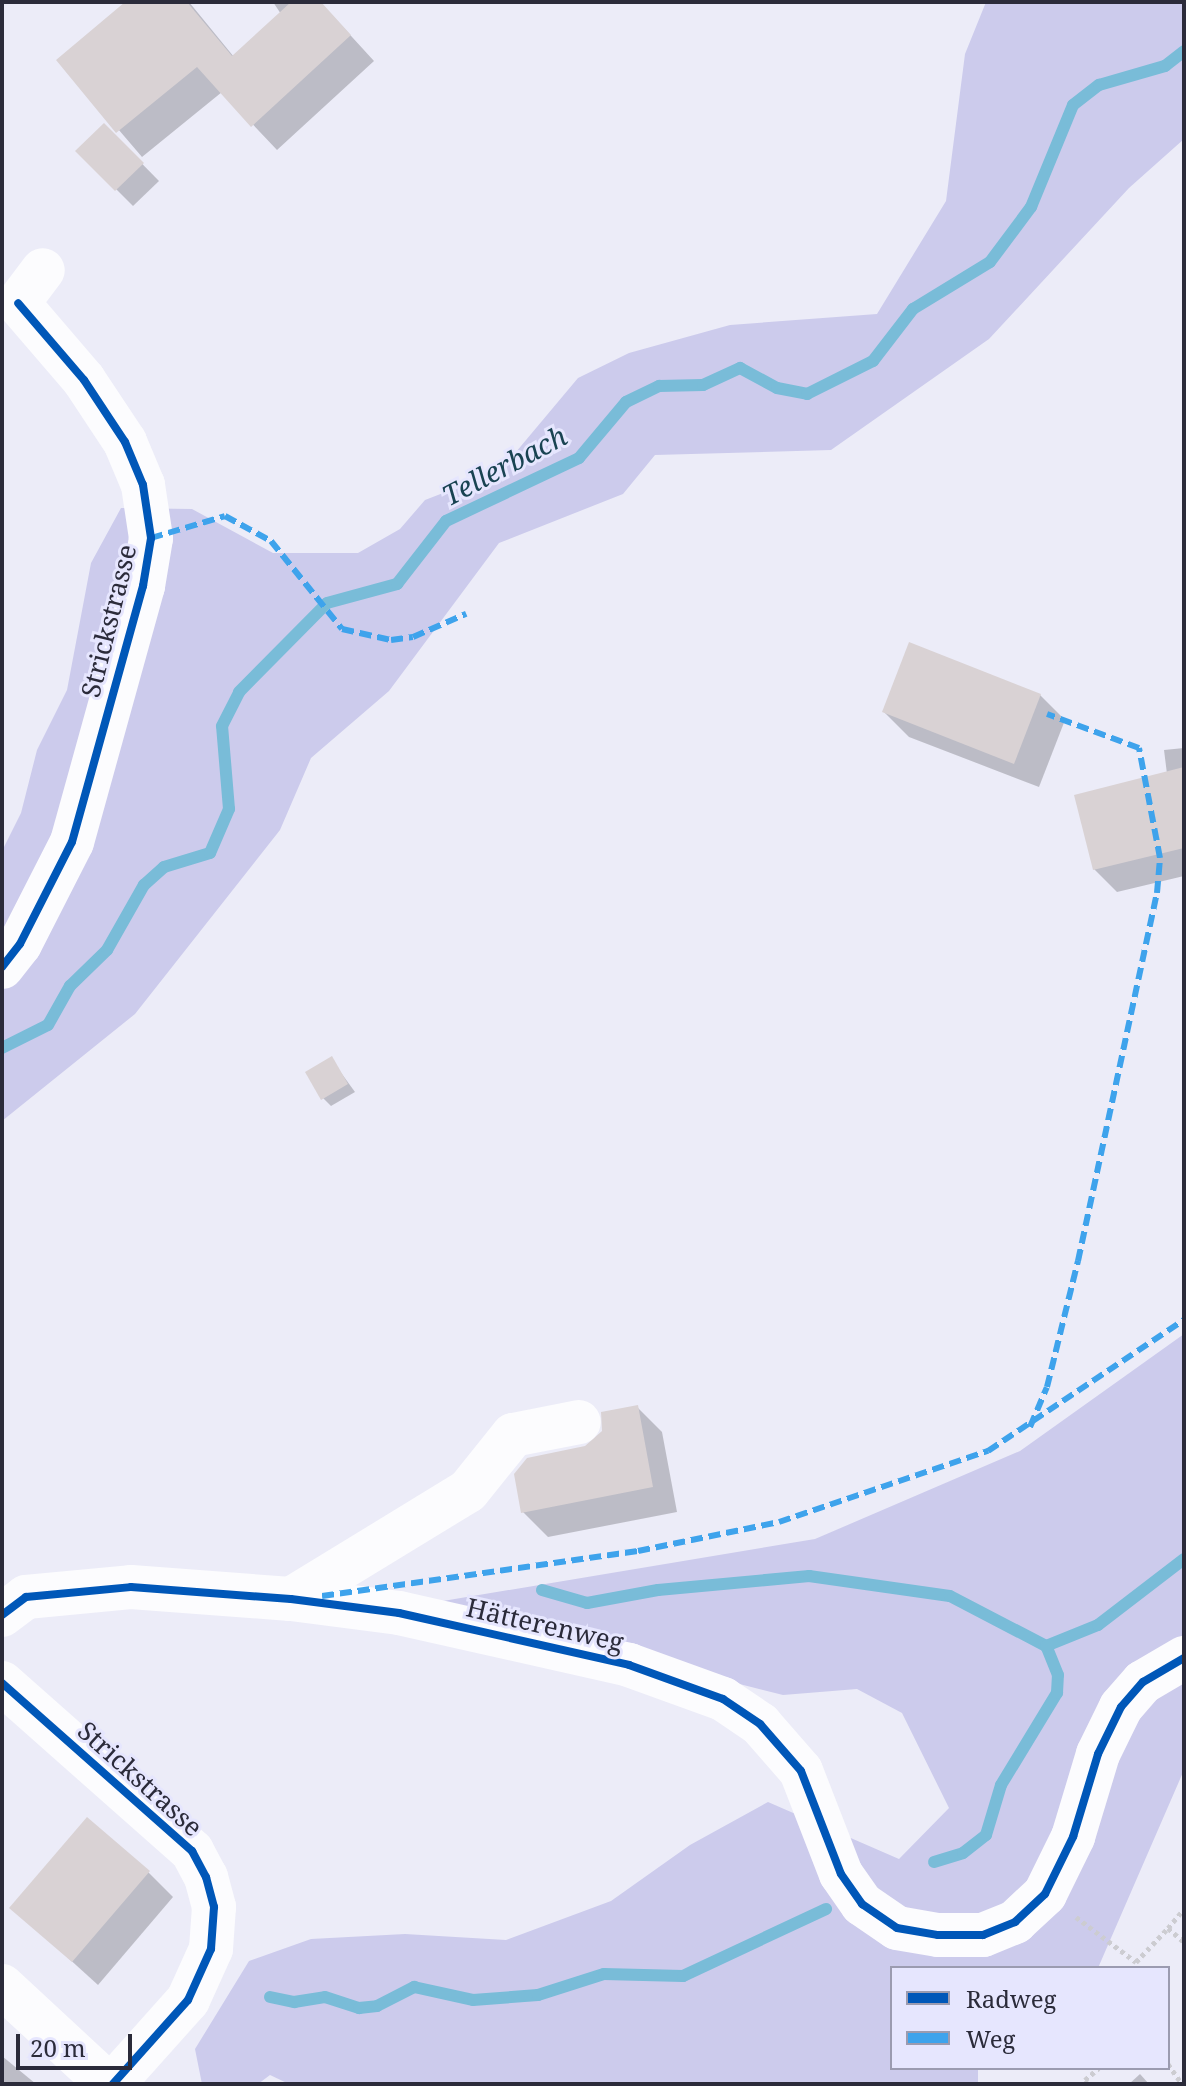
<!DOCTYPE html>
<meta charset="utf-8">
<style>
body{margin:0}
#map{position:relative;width:1186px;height:2086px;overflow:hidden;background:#ececf8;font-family:"Noto Serif",serif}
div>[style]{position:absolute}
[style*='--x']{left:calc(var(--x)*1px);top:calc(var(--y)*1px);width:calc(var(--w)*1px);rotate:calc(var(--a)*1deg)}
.green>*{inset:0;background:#cccbec}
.shadow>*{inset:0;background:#0003}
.stream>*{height:12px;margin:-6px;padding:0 6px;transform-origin:6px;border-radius:6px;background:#79bcd8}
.building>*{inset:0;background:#d9d2d4}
.path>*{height:5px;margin-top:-2.5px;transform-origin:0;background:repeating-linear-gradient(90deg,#ccccd1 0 4px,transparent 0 8px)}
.minor>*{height:44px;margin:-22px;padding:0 22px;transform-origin:22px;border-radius:22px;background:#fcfcfe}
.quiet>*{height:6px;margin-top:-3px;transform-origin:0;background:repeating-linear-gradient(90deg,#3ea3ec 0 12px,transparent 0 18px)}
.cycleway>*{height:8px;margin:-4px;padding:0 4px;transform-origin:4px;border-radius:4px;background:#0057b8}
span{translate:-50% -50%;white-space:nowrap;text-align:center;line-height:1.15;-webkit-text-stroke:6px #e6e6fe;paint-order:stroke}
.street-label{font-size:26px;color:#2b2b3a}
.water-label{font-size:28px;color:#194352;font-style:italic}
.frame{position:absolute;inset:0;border:4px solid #2b2b3a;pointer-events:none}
.legend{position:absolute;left:890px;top:1966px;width:280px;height:104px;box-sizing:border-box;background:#e6e6fe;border:2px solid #9b9bb0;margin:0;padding:10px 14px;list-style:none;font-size:24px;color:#2b2b3a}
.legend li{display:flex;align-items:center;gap:16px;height:40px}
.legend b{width:40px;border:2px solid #9b9bb0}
.scale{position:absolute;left:16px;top:2034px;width:116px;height:36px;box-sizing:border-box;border:4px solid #2b2b3a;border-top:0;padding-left:10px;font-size:24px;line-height:28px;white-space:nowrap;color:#2b2b3a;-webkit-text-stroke:6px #e6e6fe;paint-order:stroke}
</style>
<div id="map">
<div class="green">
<div style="clip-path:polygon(986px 2px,1184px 2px,1184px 139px,1129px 188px,989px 339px,831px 450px,655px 455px,623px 494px,499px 543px,389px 691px,311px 758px,280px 830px,135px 1014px,2px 1121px,2px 851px,21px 813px,37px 750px,67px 690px,91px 563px,121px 508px,192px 509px,273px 553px,358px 553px,400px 529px,425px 500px,500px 471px,578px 378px,629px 353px,730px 325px,877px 314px,946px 201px,965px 54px)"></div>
<div style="clip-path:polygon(1184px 1334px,1184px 1770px,1098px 1968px,892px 1968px,892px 2068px,978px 2068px,978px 2084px,289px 2084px,270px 2075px,258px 2084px,202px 2084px,195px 2049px,249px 1961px,311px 1939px,405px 1934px,506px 1940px,611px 1901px,690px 1845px,768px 1802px,899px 1859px,949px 1808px,902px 1713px,857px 1689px,783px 1695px,425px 1604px,815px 1539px,1020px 1451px)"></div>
</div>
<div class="shadow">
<div style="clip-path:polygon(128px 2px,189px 2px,234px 57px,281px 14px,273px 2px,320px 2px,374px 61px,277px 150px,222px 92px,142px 157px,59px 60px)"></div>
<div style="clip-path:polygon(104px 125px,159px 181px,133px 206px,78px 151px)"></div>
<div style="clip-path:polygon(1040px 695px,1065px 720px,1039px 787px,909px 737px,884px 712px)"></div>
<div style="clip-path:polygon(1184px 748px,1184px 876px,1117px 892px,1094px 869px,1167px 774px,1164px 750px)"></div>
<div style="clip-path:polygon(331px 1059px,355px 1092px,331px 1106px,323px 1098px)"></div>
<div style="clip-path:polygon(637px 1407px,662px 1432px,677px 1512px,548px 1537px,523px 1512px)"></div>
<div style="clip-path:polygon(148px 1872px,173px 1897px,98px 1985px,12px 1907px)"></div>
<div style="clip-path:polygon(2px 2056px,36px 2084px,2px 2084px)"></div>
<div style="clip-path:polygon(1140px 2074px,1149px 2084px,1129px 2084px)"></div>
</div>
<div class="stream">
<div style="--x:2;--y:1048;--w:51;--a:-26.6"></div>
<div style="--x:48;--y:1025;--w:45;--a:-60.6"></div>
<div style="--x:70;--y:986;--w:52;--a:-44.2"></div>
<div style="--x:107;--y:950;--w:75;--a:-60.4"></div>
<div style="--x:144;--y:885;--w:27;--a:-42"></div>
<div style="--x:164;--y:867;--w:48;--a:-16.9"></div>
<div style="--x:210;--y:853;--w:48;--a:-66.6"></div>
<div style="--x:229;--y:809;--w:83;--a:-94.8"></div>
<div style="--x:222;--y:726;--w:38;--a:-63"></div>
<div style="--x:239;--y:692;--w:125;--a:-45.3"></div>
<div style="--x:327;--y:603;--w:73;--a:-15.2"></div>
<div style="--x:397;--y:584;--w:80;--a:-52.1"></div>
<div style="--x:446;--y:521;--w:147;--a:-25.3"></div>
<div style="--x:579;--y:458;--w:73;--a:-50"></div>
<div style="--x:626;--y:402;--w:37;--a:-26"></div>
<div style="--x:659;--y:386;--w:44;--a:-1.3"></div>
<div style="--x:703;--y:385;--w:41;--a:-24.7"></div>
<div style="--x:740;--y:368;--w:42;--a:28.4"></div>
<div style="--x:777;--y:388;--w:31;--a:11"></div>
<div style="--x:807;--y:394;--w:74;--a:-26.6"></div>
<div style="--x:873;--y:361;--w:66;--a:-52.4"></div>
<div style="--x:913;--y:309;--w:90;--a:-31.4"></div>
<div style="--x:990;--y:262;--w:69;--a:-53.3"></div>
<div style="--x:1031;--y:207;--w:110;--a:-67.6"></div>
<div style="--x:1073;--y:105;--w:33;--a:-38"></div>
<div style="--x:1099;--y:85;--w:69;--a:-16.1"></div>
<div style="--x:1165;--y:66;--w:24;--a:-38"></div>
<div style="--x:542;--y:1590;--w:47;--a:16.1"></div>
<div style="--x:587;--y:1603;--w:72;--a:-10.4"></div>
<div style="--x:658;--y:1590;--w:152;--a:-5.3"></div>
<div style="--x:809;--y:1576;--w:142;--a:8.1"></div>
<div style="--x:950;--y:1596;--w:108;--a:27.5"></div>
<div style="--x:934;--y:1862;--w:30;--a:-17"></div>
<div style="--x:963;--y:1853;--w:29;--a:-38"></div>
<div style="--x:986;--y:1835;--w:52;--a:-73.3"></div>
<div style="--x:1001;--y:1785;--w:108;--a:-58.7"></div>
<div style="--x:1057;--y:1693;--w:18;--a:-87"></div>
<div style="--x:1058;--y:1675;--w:31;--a:-112"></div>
<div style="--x:1046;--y:1646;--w:56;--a:-22"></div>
<div style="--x:1098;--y:1625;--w:108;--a:-37.5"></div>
<div style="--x:270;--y:1997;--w:25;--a:12"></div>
<div style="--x:294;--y:2002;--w:31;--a:-9"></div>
<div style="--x:325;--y:1997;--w:36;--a:18"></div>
<div style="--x:359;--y:2008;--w:18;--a:-6"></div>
<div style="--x:377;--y:2006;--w:42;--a:-27.2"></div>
<div style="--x:414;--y:1987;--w:60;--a:12.4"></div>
<div style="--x:473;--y:2000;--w:65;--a:-4.4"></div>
<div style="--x:538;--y:1995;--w:69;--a:-17.7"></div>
<div style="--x:604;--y:1974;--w:79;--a:1.5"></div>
<div style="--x:683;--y:1976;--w:158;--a:-25.1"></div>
</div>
<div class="building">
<div style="clip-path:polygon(125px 2px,187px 2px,232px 56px,291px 2px,321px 2px,351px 35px,251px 127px,197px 67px,116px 133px,56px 60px)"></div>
<div style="clip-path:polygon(104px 123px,144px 163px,115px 191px,75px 151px)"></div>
<div style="clip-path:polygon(909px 642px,1041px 694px,1014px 764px,882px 712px)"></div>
<div style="clip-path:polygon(1184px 767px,1184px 848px,1093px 870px,1074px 795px)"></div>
<div style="clip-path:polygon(332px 1056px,348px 1084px,321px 1100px,305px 1072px)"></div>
<div style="clip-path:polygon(638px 1405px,653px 1487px,521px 1513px,514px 1474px,527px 1458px,585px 1446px,602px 1431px,601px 1412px)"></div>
<div style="clip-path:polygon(87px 1817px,150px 1871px,72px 1962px,9px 1908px)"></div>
</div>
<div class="path">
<div style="--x:1076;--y:1917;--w:75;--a:36.9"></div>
<div style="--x:1136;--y:1962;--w:47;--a:-46.7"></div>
<div style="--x:1168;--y:1928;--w:21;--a:41"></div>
<div style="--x:1168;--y:1928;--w:25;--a:-50"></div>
<div style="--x:1168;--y:2064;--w:24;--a:55"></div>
<div style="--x:1087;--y:2084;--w:4;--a:-117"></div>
<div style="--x:1085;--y:2080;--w:18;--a:-41"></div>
</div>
<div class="minor">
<div style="--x:2;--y:967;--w:29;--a:-52"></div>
<div style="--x:20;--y:944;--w:114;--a:-63"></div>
<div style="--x:72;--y:842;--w:266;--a:-74.5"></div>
<div style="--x:143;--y:586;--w:49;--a:-80.5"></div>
<div style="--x:151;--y:538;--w:54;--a:-98.6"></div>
<div style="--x:143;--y:485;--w:47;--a:-112.7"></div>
<div style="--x:125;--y:442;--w:74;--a:-123.5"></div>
<div style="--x:84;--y:380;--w:101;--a:-130.6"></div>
<div style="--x:18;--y:303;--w:41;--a:-52.9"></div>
<div style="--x:291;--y:1599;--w:207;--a:-31.4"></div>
<div style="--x:468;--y:1491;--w:72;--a:-51.2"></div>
<div style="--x:513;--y:1435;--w:67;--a:-11.1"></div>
<div style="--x:2;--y:1615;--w:30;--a:-37"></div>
<div style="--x:26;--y:1597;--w:105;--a:-5.4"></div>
<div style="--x:131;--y:1587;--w:160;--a:4.3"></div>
<div style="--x:291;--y:1599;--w:109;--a:7.4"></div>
<div style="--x:399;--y:1613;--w:236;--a:12.7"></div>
<div style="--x:629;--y:1665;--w:100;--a:19.9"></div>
<div style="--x:723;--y:1699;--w:45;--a:34"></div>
<div style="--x:760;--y:1724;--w:62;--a:48.9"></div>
<div style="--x:801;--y:1771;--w:110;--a:68.8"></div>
<div style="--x:841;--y:1874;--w:37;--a:55"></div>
<div style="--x:862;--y:1904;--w:42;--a:34.4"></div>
<div style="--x:897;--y:1928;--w:42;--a:9.7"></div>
<div style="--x:938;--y:1935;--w:45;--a:0"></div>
<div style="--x:983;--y:1935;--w:35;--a:-22"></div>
<div style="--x:1015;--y:1922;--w:41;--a:-43"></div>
<div style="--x:1045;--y:1894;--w:64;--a:-63.8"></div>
<div style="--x:1073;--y:1837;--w:87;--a:-73.2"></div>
<div style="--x:1098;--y:1754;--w:52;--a:-63.9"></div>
<div style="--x:1121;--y:1707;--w:33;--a:-49"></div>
<div style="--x:1143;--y:1682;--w:48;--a:-30.3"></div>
<div style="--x:2;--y:1683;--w:254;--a:41.5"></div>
<div style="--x:192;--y:1851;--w:30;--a:62"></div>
<div style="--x:206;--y:1877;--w:31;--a:75"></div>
<div style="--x:214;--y:1907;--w:42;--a:94.1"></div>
<div style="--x:211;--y:1949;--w:56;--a:114.3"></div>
<div style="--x:188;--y:2000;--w:113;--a:131.8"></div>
<div style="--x:2;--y:1986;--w:144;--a:42.8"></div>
</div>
<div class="quiet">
<div style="--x:151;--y:538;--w:77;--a:-16.6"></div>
<div style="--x:225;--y:516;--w:52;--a:28.5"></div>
<div style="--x:271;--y:541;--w:113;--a:51.1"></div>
<div style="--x:342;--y:629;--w:50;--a:12.7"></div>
<div style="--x:391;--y:640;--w:22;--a:-8"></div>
<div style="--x:413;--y:637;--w:58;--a:-23.5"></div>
<div style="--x:1030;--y:1427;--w:43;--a:-67"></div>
<div style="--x:1047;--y:1387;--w:130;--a:-76.2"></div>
<div style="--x:1078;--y:1261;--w:376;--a:-77.9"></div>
<div style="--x:1157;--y:893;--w:35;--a:-85"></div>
<div style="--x:1160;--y:858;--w:112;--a:-100.8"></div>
<div style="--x:1139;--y:748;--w:98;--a:-159.7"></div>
<div style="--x:322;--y:1596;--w:319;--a:-8.1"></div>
<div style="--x:638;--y:1551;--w:144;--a:-11.6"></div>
<div style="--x:779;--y:1522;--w:221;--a:-18.8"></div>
<div style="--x:988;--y:1451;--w:236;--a:-33.8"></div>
</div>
<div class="cycleway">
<div style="--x:2;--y:967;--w:29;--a:-52"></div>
<div style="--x:20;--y:944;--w:114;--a:-63"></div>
<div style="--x:72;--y:842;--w:266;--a:-74.5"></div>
<div style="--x:143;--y:586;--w:49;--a:-80.5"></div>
<div style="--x:151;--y:538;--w:54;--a:-98.6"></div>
<div style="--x:143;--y:485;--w:47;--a:-112.7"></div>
<div style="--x:125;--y:442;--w:74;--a:-123.5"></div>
<div style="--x:84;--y:380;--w:101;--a:-130.6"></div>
<div style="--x:2;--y:1615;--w:30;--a:-37"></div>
<div style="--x:26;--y:1597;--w:105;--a:-5.4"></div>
<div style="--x:131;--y:1587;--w:160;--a:4.3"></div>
<div style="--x:291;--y:1599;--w:109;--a:7.4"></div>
<div style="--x:399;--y:1613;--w:236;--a:12.7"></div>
<div style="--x:629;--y:1665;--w:100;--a:19.9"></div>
<div style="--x:723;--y:1699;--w:45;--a:34"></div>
<div style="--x:760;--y:1724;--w:62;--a:48.9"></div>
<div style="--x:801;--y:1771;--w:110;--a:68.8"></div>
<div style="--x:841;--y:1874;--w:37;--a:55"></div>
<div style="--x:862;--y:1904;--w:42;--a:34.4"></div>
<div style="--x:897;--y:1928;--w:42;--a:9.7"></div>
<div style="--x:938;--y:1935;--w:45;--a:0"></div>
<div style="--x:983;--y:1935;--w:35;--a:-22"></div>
<div style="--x:1015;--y:1922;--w:41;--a:-43"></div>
<div style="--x:1045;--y:1894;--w:64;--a:-63.8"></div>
<div style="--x:1073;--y:1837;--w:87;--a:-73.2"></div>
<div style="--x:1098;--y:1754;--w:52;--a:-63.9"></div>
<div style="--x:1121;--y:1707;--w:33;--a:-49"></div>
<div style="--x:1143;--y:1682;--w:48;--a:-30.3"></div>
<div style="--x:2;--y:1683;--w:254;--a:41.5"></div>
<div style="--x:192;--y:1851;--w:30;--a:62"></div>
<div style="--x:206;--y:1877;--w:31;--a:75"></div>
<div style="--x:214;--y:1907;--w:42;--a:94.1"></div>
<div style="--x:211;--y:1949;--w:56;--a:114.3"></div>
<div style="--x:188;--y:2000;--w:113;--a:131.8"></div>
</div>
<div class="street-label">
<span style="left:109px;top:621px;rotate:-76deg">Strickstrasse</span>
<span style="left:545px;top:1625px;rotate:13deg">Hätterenweg</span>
<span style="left:140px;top:1779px;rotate:42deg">Strickstrasse</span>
</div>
<div class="water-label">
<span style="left:504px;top:465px;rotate:-28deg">Tellerbach</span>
</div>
<div class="frame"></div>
<ul class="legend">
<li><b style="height:10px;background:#0057b8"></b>Radweg</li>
<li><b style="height:10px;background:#3ea3ec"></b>Weg</li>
</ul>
<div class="scale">20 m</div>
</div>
